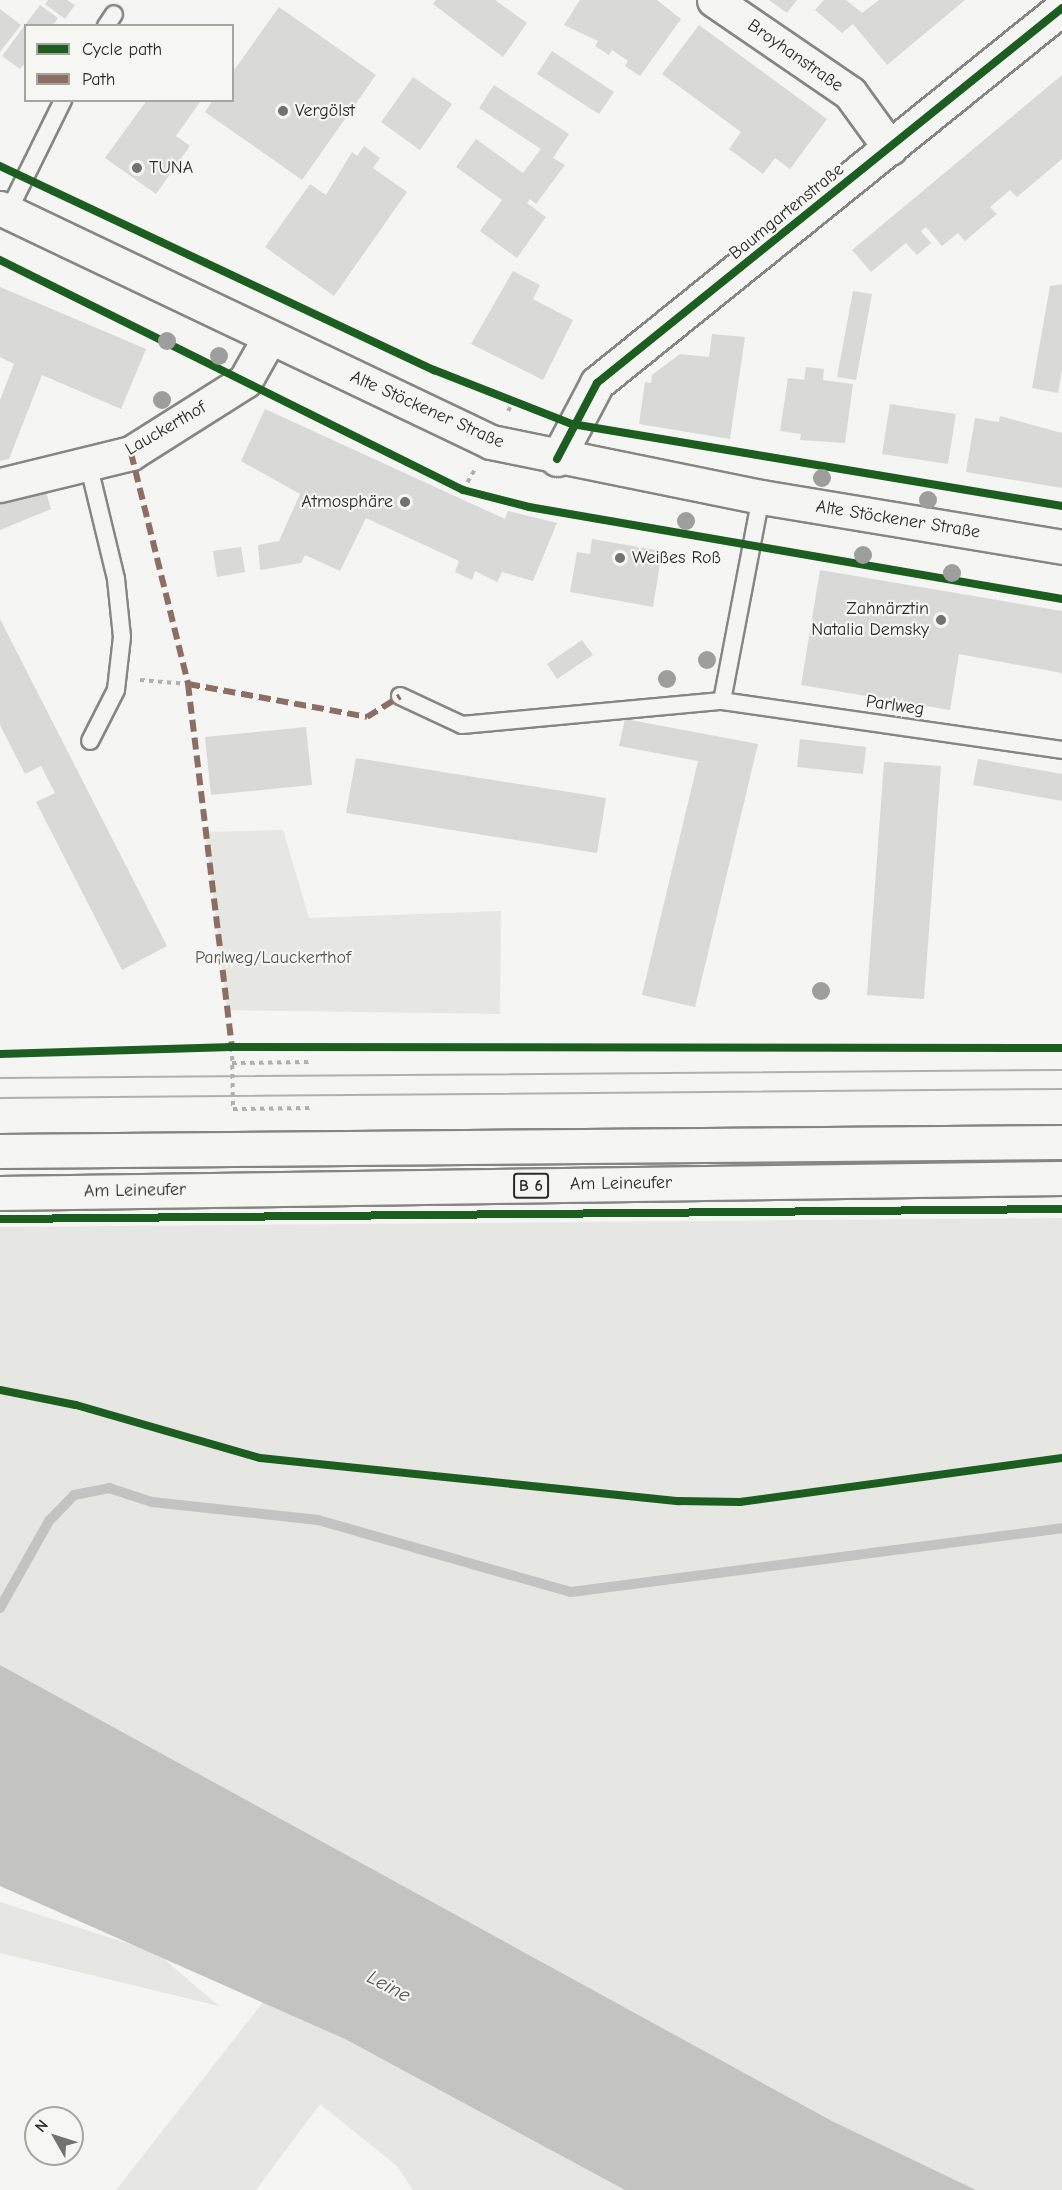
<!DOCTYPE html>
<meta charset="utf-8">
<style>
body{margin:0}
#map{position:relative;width:1062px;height:2190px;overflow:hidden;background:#f5f5f3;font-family:"Comic Neue",sans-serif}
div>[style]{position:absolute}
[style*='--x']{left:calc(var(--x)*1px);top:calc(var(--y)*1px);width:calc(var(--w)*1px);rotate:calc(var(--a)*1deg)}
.green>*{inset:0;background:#e6e6e2}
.water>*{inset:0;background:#c3c3c1}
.stream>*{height:10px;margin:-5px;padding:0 5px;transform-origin:5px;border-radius:5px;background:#c3c3c1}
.building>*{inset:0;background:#d9d9d8}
.path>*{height:4px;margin-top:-2px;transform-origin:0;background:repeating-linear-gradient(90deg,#b0b0af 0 4.5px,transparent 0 9px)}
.roads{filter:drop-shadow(2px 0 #868685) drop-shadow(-2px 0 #868685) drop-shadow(0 2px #868685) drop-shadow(0 -2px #868685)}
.service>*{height:16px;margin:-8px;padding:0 8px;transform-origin:8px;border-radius:8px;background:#f5f5f3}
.minor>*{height:33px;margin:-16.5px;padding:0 16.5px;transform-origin:16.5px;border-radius:16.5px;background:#f5f5f3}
.tertiary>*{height:33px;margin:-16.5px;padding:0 16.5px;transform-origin:16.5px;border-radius:16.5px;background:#f5f5f3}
.primary>*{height:33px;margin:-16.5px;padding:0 16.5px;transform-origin:16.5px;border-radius:16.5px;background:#f5f5f3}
.tram>*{height:1.5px;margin:-0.75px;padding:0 0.75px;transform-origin:0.75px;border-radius:0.75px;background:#b0b0af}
.quiet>*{height:6px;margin-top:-3px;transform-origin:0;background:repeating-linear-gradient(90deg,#8d6e63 0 12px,transparent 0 18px)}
.cycleway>*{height:8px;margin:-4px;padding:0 4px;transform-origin:4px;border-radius:4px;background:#1b5e20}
.trees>*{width:18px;height:18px;margin:-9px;border-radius:50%;background:#9e9e9d}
.dots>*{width:16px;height:16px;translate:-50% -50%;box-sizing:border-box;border:3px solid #f6f6f2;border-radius:50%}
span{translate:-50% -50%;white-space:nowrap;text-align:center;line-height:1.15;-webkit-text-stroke:4.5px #f6f6f2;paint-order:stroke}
.shield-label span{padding:2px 4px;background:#f6f6f2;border:2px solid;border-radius:4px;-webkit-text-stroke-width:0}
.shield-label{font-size:16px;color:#2b2b2b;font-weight:700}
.street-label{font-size:18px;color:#2b2b2b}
.poi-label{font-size:18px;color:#2b2b2b}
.left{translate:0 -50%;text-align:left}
.right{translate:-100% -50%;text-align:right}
.park-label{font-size:18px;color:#565656}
.water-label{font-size:20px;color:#525251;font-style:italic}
.legend{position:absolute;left:24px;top:24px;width:210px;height:78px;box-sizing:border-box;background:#f6f6f2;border:2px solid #a5a5a2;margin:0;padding:8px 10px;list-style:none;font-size:18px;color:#2b2b2b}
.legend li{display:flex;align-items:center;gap:12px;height:30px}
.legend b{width:30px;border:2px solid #a5a5a2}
.north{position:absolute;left:24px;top:2106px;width:60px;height:60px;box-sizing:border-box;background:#f6f6f2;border:2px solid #a5a5a2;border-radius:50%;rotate:309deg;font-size:16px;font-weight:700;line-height:24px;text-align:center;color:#2b2b2b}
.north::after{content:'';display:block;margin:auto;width:21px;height:27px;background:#727271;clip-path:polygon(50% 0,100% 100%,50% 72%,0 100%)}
</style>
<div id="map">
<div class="green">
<div style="clip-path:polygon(283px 830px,309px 918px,501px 911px,500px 1014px,227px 1010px,205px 832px)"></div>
<div style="clip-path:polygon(1062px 1218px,1062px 2190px,976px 2190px,832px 2121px,0 1665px,0 1227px)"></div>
<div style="clip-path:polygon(0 1902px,157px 1953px,219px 2006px,0 1953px)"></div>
<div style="clip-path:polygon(264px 2001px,345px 2039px,625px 2190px,413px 2190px,397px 2166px,320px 2104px,256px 2190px,116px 2190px)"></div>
</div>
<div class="water">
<div style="clip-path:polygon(0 1665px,832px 2121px,976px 2190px,625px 2190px,345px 2039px,0 1886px)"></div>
</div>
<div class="stream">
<div style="--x:0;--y:1608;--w:100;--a:-60.6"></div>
<div style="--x:49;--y:1521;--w:36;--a:-46"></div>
<div style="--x:74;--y:1495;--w:36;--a:-11"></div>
<div style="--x:109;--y:1488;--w:45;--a:18"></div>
<div style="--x:152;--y:1502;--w:167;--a:6.2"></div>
<div style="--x:318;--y:1520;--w:263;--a:15.9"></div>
<div style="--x:571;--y:1592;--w:495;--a:-7.4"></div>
</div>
<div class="building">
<div style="clip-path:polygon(48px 0,67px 0,75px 5px,65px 19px,45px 4px)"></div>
<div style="clip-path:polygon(436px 0,495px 0,527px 23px,503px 57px,433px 4px)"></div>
<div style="clip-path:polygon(580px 0,657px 0,681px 19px,640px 76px,625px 66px,628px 61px,612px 50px,609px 55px,595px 46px,598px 41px,564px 25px)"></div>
<div style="clip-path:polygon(769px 0,797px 0,787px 13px)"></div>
<div style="clip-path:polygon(824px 0,846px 0,862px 13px,879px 0,965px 0,887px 65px,853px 24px,842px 33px,815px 10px)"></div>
<div style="clip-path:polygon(40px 5px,58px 18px,52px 26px,26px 26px,26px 62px,20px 69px,2px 56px)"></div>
<div style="clip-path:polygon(279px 7px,376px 75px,302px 180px,205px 112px,213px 100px,232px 100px,232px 73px)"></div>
<div style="clip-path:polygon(0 9px,21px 25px,0 52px)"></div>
<div style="clip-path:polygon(699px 25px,827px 119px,790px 169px,775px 158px,763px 174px,729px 149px,741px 132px,662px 74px)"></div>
<div style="clip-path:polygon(552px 51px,614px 92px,599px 114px,537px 74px)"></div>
<div style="clip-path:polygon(1062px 75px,1062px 159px,1017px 197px,1010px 190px,990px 207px,997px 214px,965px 241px,958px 233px,942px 246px,926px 227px,921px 231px,931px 243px,917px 255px,906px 243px,871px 272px,852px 250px)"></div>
<div style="clip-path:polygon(413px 77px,452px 104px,420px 150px,381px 122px)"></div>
<div style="clip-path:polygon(494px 85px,569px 134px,553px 158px,565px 165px,536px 204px,530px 199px,527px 203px,546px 217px,517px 258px,480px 231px,502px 200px,456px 167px,476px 139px,523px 173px,541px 149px,479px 108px)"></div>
<div style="clip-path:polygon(147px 100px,200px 102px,176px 136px,190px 146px,156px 194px,105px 158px)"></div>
<div style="clip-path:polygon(364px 146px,380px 158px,373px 168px,407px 192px,334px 296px,265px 247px,310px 184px,326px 195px,352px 152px,357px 156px)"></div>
<div style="clip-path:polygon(513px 271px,540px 285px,533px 299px,573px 320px,543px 380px,471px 344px)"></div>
<div style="clip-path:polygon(1062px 284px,1062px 370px,1058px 393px,1032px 388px,1050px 286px)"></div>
<div style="clip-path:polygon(0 287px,146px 349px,121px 409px,42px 375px,9px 459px,0 461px,0 400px,14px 364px,0 357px)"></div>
<div style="clip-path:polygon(853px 291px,872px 294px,856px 380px,837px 377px)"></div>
<div style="clip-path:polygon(712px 334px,745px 337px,730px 439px,639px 424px,645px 382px,651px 383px,652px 375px,680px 354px,709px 357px)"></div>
<div style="clip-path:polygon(806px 367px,824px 369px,823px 380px,853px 384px,845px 443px,800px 440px,801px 434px,780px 431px,788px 378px,804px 380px)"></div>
<div style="clip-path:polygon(890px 404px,956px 414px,948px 464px,882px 454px)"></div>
<div style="clip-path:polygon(265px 409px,505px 519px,508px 511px,557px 523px,533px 581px,502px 572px,497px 582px,475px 571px,472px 580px,455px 572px,459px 561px,366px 518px,340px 571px,305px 555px,301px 563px,260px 570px,258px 545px,279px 541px,300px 494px,241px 461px)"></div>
<div style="clip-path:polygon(1000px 416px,1062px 433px,1062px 488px,966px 472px,975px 418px,999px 422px)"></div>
<div style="clip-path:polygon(43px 482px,51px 509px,0 530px,0 501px)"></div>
<div style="clip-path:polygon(592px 539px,662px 551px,653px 607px,570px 592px,577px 552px,590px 554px)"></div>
<div style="clip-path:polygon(241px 547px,245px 572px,217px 577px,213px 551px)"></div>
<div style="clip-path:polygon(820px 570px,1062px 611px,1062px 673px,959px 654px,950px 710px,801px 685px)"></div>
<div style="clip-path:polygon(0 619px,167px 946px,122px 970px,36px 802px,55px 793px,41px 766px,25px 774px,0 725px)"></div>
<div style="clip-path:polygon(582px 640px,593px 655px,557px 679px,547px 664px)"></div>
<div style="clip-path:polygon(625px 719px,758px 744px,695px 1007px,642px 995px,698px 761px,619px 746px)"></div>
<div style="clip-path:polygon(306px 727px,312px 785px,211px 795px,205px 737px)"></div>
<div style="clip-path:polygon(800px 739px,866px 747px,863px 774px,797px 767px)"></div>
<div style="clip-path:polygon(356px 758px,606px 798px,597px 853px,346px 813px)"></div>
<div style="clip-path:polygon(978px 759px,1062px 774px,1062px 801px,973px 785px)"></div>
<div style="clip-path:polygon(884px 762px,941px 766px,924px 999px,867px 995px)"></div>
</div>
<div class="path">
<div style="--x:508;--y:411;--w:12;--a:-59"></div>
<div style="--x:463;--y:490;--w:24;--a:-60"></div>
<div style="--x:140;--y:680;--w:48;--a:4.8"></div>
<div style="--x:232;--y:1047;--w:62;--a:89.1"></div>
<div style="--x:233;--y:1109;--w:77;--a:-0.7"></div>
<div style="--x:232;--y:1063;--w:78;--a:-0.7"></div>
</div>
<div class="roads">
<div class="service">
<div style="--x:106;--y:26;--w:14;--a:-56"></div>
<div style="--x:8;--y:212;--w:125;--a:-63.8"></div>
<div style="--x:88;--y:463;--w:119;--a:76.4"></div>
<div style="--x:116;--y:579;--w:58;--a:84.1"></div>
<div style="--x:122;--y:637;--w:53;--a:96.5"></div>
<div style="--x:116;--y:690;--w:57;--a:117"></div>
<div style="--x:400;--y:696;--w:68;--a:25.1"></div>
<div style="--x:462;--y:725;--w:261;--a:-5.3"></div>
<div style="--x:722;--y:701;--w:208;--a:-79.2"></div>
<div style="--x:722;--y:701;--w:344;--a:8.2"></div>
</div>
<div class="minor">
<div style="--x:714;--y:0;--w:165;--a:34.4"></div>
<div style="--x:850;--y:93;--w:68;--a:54"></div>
<div style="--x:557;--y:459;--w:86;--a:-62.2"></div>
<div style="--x:597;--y:383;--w:597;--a:-38.88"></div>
<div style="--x:0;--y:485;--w:135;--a:-13.7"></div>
<div style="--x:131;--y:453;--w:135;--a:-32.3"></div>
<div style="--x:245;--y:381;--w:49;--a:-60.8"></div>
</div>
<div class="tertiary">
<div style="--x:0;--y:208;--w:544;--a:25.48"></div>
<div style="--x:491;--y:442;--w:276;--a:11.5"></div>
<div style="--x:761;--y:497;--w:305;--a:9.4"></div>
</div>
<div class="primary">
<div style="--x:0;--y:1151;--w:1062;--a:-0.49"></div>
<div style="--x:0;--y:1193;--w:1062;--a:-0.81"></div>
</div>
</div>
<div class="tram">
<div style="--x:0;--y:1078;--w:1062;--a:-0.43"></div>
<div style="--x:0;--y:1098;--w:1062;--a:-0.49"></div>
</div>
<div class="quiet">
<div style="--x:131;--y:453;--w:238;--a:76.1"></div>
<div style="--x:188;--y:684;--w:366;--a:83.1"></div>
<div style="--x:188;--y:684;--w:182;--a:10.4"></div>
<div style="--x:367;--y:717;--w:39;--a:-32"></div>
</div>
<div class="cycleway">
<div style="--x:0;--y:166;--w:480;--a:25.2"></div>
<div style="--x:434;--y:370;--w:148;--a:21.4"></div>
<div style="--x:572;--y:424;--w:497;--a:9.5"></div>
<div style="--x:0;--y:260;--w:517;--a:26.42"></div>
<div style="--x:463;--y:490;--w:68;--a:14.4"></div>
<div style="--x:529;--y:507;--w:541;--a:9.79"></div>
<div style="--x:557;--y:459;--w:86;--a:-62.2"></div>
<div style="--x:597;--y:383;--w:597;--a:-38.88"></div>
<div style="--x:0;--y:1054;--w:232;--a:-1.7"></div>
<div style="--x:232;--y:1047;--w:830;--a:0.07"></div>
<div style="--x:0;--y:1219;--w:1062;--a:-0.54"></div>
<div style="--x:0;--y:1390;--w:77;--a:11.2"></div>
<div style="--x:76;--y:1405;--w:191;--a:16.1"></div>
<div style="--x:260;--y:1458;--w:421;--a:5.9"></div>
<div style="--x:679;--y:1501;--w:61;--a:0.9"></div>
<div style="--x:740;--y:1502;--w:325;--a:-7.8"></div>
</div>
<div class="trees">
<div style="left:167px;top:341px"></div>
<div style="left:219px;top:356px"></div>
<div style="left:162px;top:400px"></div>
<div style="left:822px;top:478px"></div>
<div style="left:928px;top:500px"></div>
<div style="left:686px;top:521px"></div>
<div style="left:863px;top:555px"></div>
<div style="left:952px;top:573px"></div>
<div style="left:707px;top:660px"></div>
<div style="left:667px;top:679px"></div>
<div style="left:821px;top:991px"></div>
</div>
<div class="dots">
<div style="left:283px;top:111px;background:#727271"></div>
<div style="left:137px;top:168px;background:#727271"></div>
<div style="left:405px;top:502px;background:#727271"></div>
<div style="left:620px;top:558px;background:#727271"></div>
<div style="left:941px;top:620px;background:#727271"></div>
</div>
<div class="shield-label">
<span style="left:531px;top:1186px">B 6</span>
</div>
<div class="street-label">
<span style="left:795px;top:56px;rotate:35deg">Broyhanstraße</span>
<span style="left:787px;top:212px;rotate:-39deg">Baumgartenstraße</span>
<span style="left:427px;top:410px;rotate:24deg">Alte Stöckener Straße</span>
<span style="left:166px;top:429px;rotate:-30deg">Lauckerthof</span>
<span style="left:898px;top:520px;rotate:9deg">Alte Stöckener Straße</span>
<span style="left:895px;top:706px;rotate:8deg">Parlweg</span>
<span style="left:621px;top:1184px;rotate:-1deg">Am Leineufer</span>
<span style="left:135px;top:1191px;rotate:-1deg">Am Leineufer</span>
</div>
<div class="poi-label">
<span class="left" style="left:295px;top:111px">Vergölst</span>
<span class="left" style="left:149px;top:168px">TUNA</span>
<span class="right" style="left:393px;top:502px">Atmosphäre</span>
<span class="left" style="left:632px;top:558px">Weißes Roß</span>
<span class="right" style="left:929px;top:620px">Zahnärztin<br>Natalia Demsky</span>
</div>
<div class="park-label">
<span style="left:273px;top:958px">Parlweg/Lauckerthof</span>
</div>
<div class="water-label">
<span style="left:389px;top:1986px;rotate:28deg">Leine</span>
</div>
<ul class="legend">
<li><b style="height:8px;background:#1b5e20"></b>Cycle path</li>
<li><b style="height:8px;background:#8d6e63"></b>Path</li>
</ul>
<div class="north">N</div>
</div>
